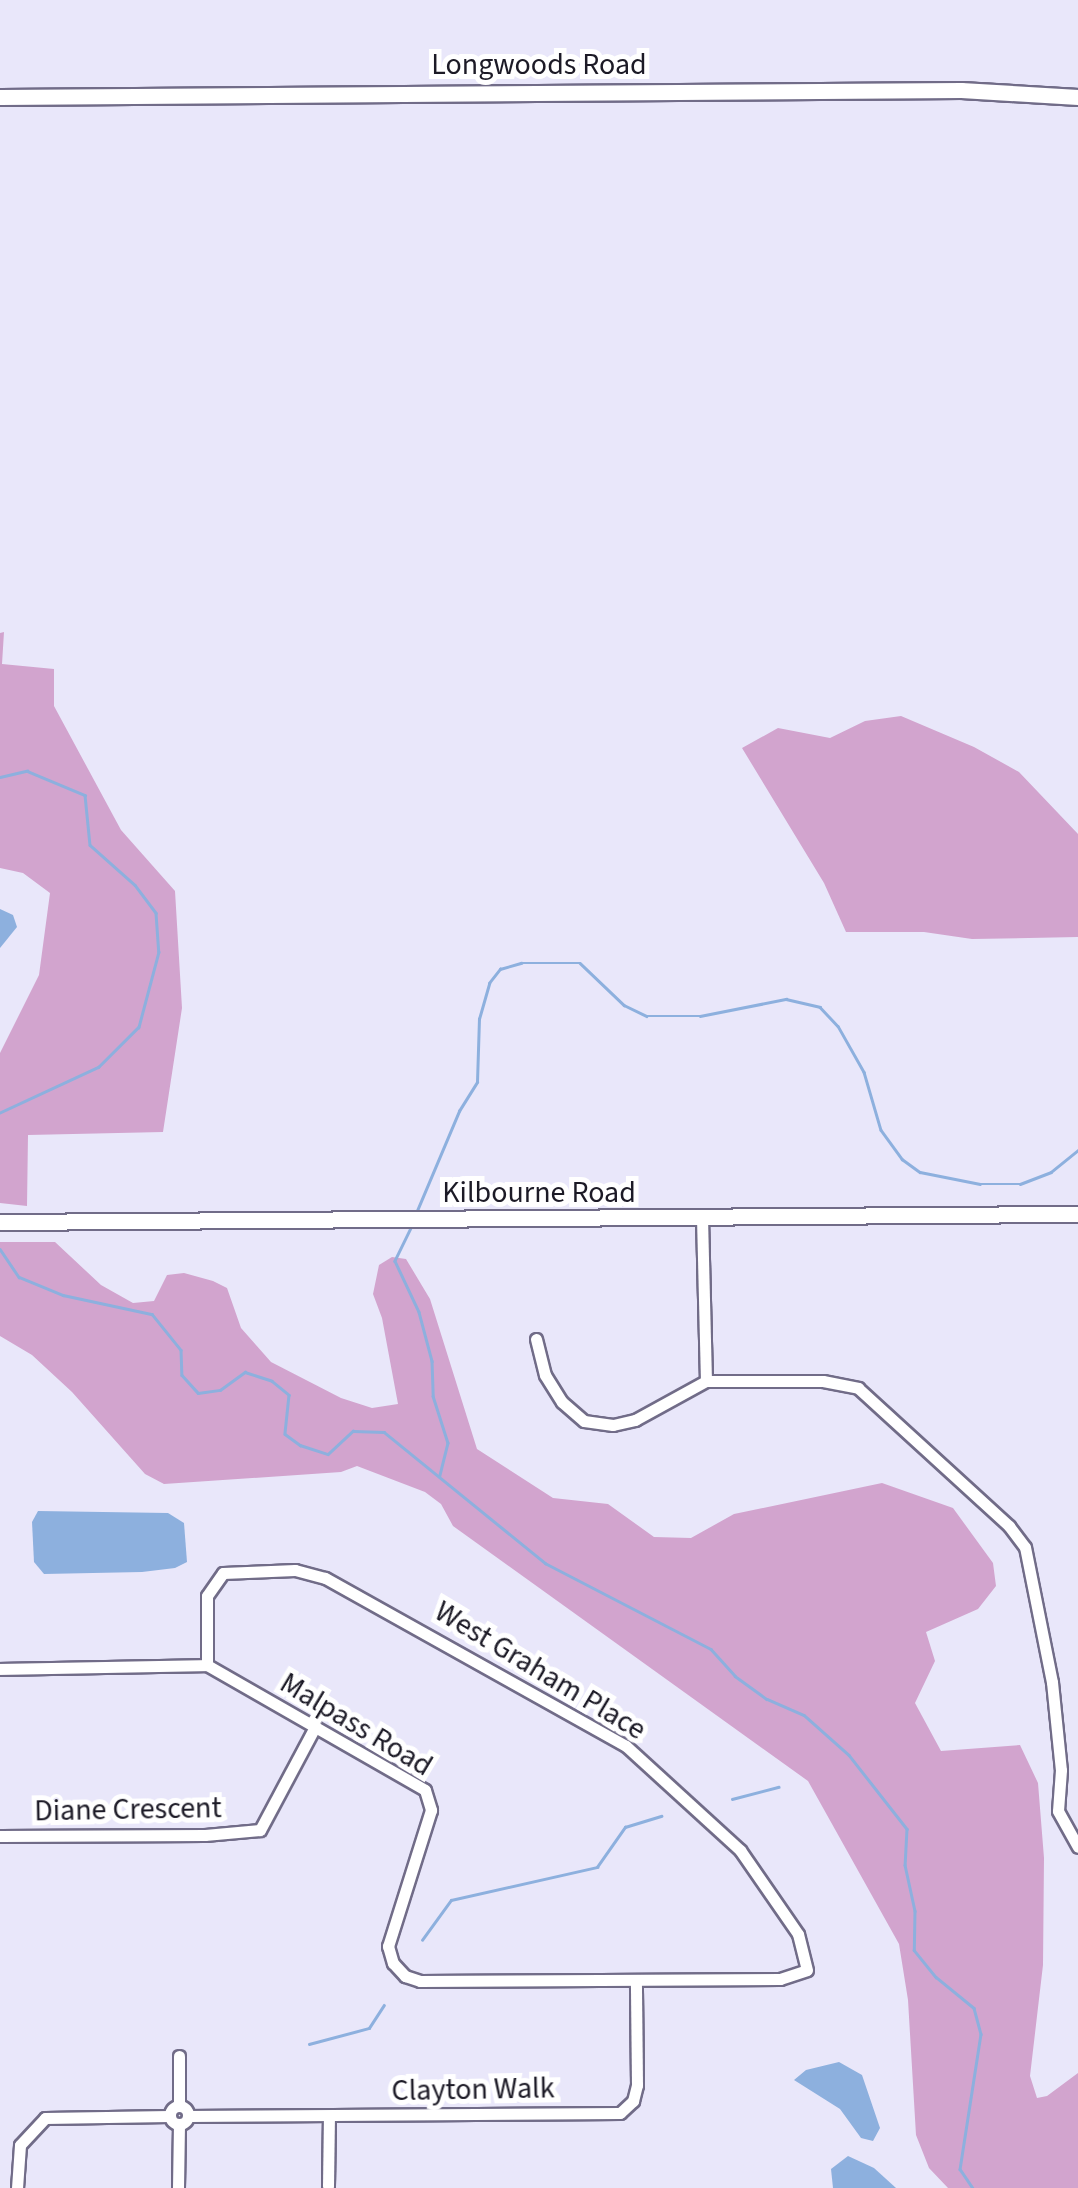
<!DOCTYPE html>
<style>
body{margin:0}
#map{position:relative;width:1078px;height:2188px;overflow:hidden;background:#e9e7fa;font-family:"Source Sans 3",sans-serif}
div>[style]{position:absolute}
[style*='--x']{left:calc(var(--x)*1px);top:calc(var(--y)*1px);width:calc(var(--w)*1px);rotate:calc(var(--a)*1deg)}
.forest>*{inset:0;background:#d2a4ce}
.water>*{inset:0;background:#8db0de}
.stream>*{height:2.5px;margin:-1.25px;padding:0 1.25px;transform-origin:1.25px;border-radius:1.25px;background:#8db0de}
.roads{filter:drop-shadow(2px 0 #716c88) drop-shadow(-2px 0 #716c88) drop-shadow(0 2px #716c88) drop-shadow(0 -2px #716c88)}
.street>*{height:11px;margin:-5.5px;padding:0 5.5px;transform-origin:5.5px;border-radius:5.5px;background:#fff}
.street>.ring{margin:-5.5px;padding:0;box-sizing:content-box;background:none;border:11px solid #fff;border-radius:50%}
.secondary>*{height:15px;margin:-7.5px;padding:0 7.5px;transform-origin:7.5px;border-radius:7.5px;background:#fff}
span{translate:-50% -50%;white-space:nowrap;text-align:center;line-height:1.15;-webkit-text-stroke:10px #fff;paint-order:stroke}
.street-label{font-size:30px;color:#1c1a26}
</style>
<div id="map">
<div class="forest">
<div style="clip-path:polygon(4px 632px,2px 664px,54px 669px,54px 706px,121px 830px,175px 891px,182px 1008px,163px 1132px,28px 1135px,27px 1206px,0 1203px,0 1053px,39px 975px,50px 893px,23px 873px,0 868px,0 633px)"></div>
<div style="clip-path:polygon(901px 716px,974px 747px,1019px 772px,1078px 834px,1078px 937px,972px 939px,924px 932px,846px 932px,824px 883px,742px 748px,778px 728px,830px 738px,865px 721px)"></div>
<div style="clip-path:polygon(0 1242px,55px 1242px,101px 1285px,133px 1303px,154px 1301px,167px 1275px,184px 1273px,213px 1281px,227px 1288px,241px 1328px,271px 1362px,341px 1398px,372px 1408px,398px 1404px,382px 1318px,373px 1294px,379px 1265px,392px 1257px,406px 1259px,430px 1299px,477px 1449px,553px 1498px,608px 1504px,654px 1537px,691px 1538px,734px 1514px,882px 1483px,953px 1508px,993px 1563px,996px 1586px,978px 1609px,926px 1632px,935px 1661px,915px 1703px,941px 1751px,1020px 1745px,1038px 1783px,1044px 1858px,1043px 1965px,1030px 2076px,1037px 2098px,1047px 2096px,1078px 2073px,1078px 2188px,948px 2188px,929px 2168px,916px 2135px,908px 2000px,899px 1944px,808px 1781px,453px 1526px,441px 1504px,425px 1492px,357px 1466px,341px 1472px,164px 1484px,145px 1474px,72px 1392px,32px 1355px,0 1336px)"></div>
</div>
<div class="water">
<div style="clip-path:polygon(0 909px,13px 915px,17px 927px,0 948px)"></div>
<div style="clip-path:polygon(38px 1511px,168px 1513px,184px 1523px,187px 1562px,175px 1568px,142px 1572px,44px 1574px,34px 1562px,32px 1522px)"></div>
<div style="clip-path:polygon(839px 2062px,862px 2075px,880px 2128px,873px 2141px,861px 2138px,840px 2109px,794px 2080px,806px 2070px)"></div>
<div style="clip-path:polygon(848px 2156px,874px 2168px,896px 2188px,833px 2188px,831px 2169px)"></div>
</div>
<div class="stream">
<div style="--x:0;--y:777;--w:28;--a:-13"></div>
<div style="--x:27;--y:771;--w:63;--a:22.5"></div>
<div style="--x:85;--y:795;--w:50;--a:84.3"></div>
<div style="--x:90;--y:845;--w:60;--a:41.6"></div>
<div style="--x:135;--y:885;--w:35;--a:53"></div>
<div style="--x:156;--y:913;--w:39;--a:86"></div>
<div style="--x:159;--y:952;--w:78;--a:104.9"></div>
<div style="--x:139;--y:1027;--w:57;--a:135"></div>
<div style="--x:99;--y:1067;--w:109;--a:155.1"></div>
<div style="--x:416;--y:1213;--w:111;--a:-67.1"></div>
<div style="--x:459;--y:1111;--w:34;--a:-58"></div>
<div style="--x:477;--y:1082;--w:63;--a:-88.2"></div>
<div style="--x:479;--y:1019;--w:37;--a:-74"></div>
<div style="--x:489;--y:983;--w:18;--a:-52"></div>
<div style="--x:500;--y:969;--w:22;--a:-16"></div>
<div style="--x:521;--y:963;--w:59;--a:0"></div>
<div style="--x:580;--y:963;--w:61;--a:43.7"></div>
<div style="--x:624;--y:1005;--w:25;--a:26"></div>
<div style="--x:647;--y:1016;--w:53;--a:0"></div>
<div style="--x:700;--y:1016;--w:88;--a:-11.2"></div>
<div style="--x:786;--y:999;--w:35;--a:13"></div>
<div style="--x:820;--y:1007;--w:26;--a:47"></div>
<div style="--x:838;--y:1026;--w:53;--a:60.5"></div>
<div style="--x:864;--y:1072;--w:60;--a:73.7"></div>
<div style="--x:881;--y:1130;--w:36;--a:54"></div>
<div style="--x:902;--y:1159;--w:22;--a:36"></div>
<div style="--x:920;--y:1172;--w:61;--a:11.3"></div>
<div style="--x:980;--y:1184;--w:40;--a:0"></div>
<div style="--x:1020;--y:1184;--w:33;--a:-21"></div>
<div style="--x:1051;--y:1172;--w:35;--a:-39"></div>
<div style="--x:412;--y:1226;--w:39;--a:116"></div>
<div style="--x:395;--y:1261;--w:56;--a:64.8"></div>
<div style="--x:419;--y:1312;--w:51;--a:75.1"></div>
<div style="--x:432;--y:1361;--w:35;--a:88"></div>
<div style="--x:433;--y:1396;--w:49;--a:72.3"></div>
<div style="--x:448;--y:1443;--w:34;--a:104"></div>
<div style="--x:0;--y:1249;--w:34;--a:56"></div>
<div style="--x:19;--y:1277;--w:48;--a:22.2"></div>
<div style="--x:63;--y:1295;--w:91;--a:12.1"></div>
<div style="--x:152;--y:1314;--w:46;--a:51.1"></div>
<div style="--x:181;--y:1350;--w:25;--a:88"></div>
<div style="--x:182;--y:1375;--w:24;--a:48"></div>
<div style="--x:198;--y:1393;--w:22;--a:-8"></div>
<div style="--x:220;--y:1390;--w:31;--a:-36"></div>
<div style="--x:245;--y:1372;--w:28;--a:18"></div>
<div style="--x:272;--y:1381;--w:22;--a:39"></div>
<div style="--x:289;--y:1395;--w:39;--a:96"></div>
<div style="--x:285;--y:1434;--w:19;--a:36"></div>
<div style="--x:300;--y:1445;--w:29;--a:18"></div>
<div style="--x:328;--y:1454;--w:34;--a:-43"></div>
<div style="--x:353;--y:1431;--w:31;--a:2"></div>
<div style="--x:384;--y:1432;--w:208;--a:39.1"></div>
<div style="--x:545;--y:1563;--w:187;--a:27.4"></div>
<div style="--x:711;--y:1649;--w:36;--a:48"></div>
<div style="--x:735;--y:1676;--w:39;--a:36"></div>
<div style="--x:767;--y:1699;--w:40;--a:23.4"></div>
<div style="--x:804;--y:1715;--w:60;--a:41.6"></div>
<div style="--x:849;--y:1755;--w:94;--a:51.9"></div>
<div style="--x:907;--y:1829;--w:36;--a:93"></div>
<div style="--x:905;--y:1865;--w:47;--a:77.7"></div>
<div style="--x:915;--y:1911;--w:39;--a:91"></div>
<div style="--x:914;--y:1950;--w:35;--a:51"></div>
<div style="--x:936;--y:1977;--w:49;--a:39.2"></div>
<div style="--x:974;--y:2008;--w:27;--a:75"></div>
<div style="--x:981;--y:2034;--w:137;--a:98.8"></div>
<div style="--x:960;--y:2169;--w:23;--a:56"></div>
<div style="--x:732;--y:1799;--w:48;--a:-14.6"></div>
<div style="--x:422;--y:1940;--w:49;--a:-54.1"></div>
<div style="--x:451;--y:1900;--w:150;--a:-12.7"></div>
<div style="--x:597;--y:1867;--w:49;--a:-55"></div>
<div style="--x:625;--y:1827;--w:38;--a:-17"></div>
<div style="--x:309;--y:2044;--w:62;--a:-14.9"></div>
<div style="--x:369;--y:2028;--w:27;--a:-57"></div>
</div>
<div class="roads">
<div class="street">
<div style="--x:536;--y:1339;--w:37;--a:76"></div>
<div style="--x:545;--y:1375;--w:32;--a:58"></div>
<div style="--x:562;--y:1402;--w:29;--a:41"></div>
<div style="--x:584;--y:1421;--w:29;--a:8"></div>
<div style="--x:613;--y:1425;--w:23;--a:-13"></div>
<div style="--x:635;--y:1420;--w:81;--a:-28.8"></div>
<div style="--x:706;--y:1381;--w:161;--a:-91.4"></div>
<div style="--x:706;--y:1381;--w:117;--a:0"></div>
<div style="--x:823;--y:1381;--w:36;--a:11"></div>
<div style="--x:858;--y:1388;--w:205;--a:42.4"></div>
<div style="--x:1009;--y:1526;--w:26;--a:53"></div>
<div style="--x:1025;--y:1547;--w:138;--a:78.7"></div>
<div style="--x:1052;--y:1682;--w:88;--a:84.2"></div>
<div style="--x:1061;--y:1770;--w:41;--a:94.2"></div>
<div style="--x:1058;--y:1811;--w:41;--a:60.9"></div>
<div style="--x:0;--y:1669;--w:207;--a:-1.1"></div>
<div style="--x:207;--y:1665;--w:251;--a:29.8"></div>
<div style="--x:425;--y:1790;--w:21;--a:73"></div>
<div style="--x:431;--y:1810;--w:143;--a:107.5"></div>
<div style="--x:388;--y:1946;--w:18;--a:74"></div>
<div style="--x:393;--y:1963;--w:18;--a:47"></div>
<div style="--x:405;--y:1976;--w:16;--a:18"></div>
<div style="--x:420;--y:1981;--w:360;--a:-0.3"></div>
<div style="--x:780;--y:1979;--w:28;--a:-18"></div>
<div style="--x:807;--y:1970;--w:37;--a:-104"></div>
<div style="--x:798;--y:1934;--w:102;--a:-124.6"></div>
<div style="--x:740;--y:1850;--w:154;--a:-137.6"></div>
<div style="--x:626;--y:1746;--w:345;--a:-150.8"></div>
<div style="--x:325;--y:1578;--w:31;--a:-165"></div>
<div style="--x:295;--y:1570;--w:72;--a:177.6"></div>
<div style="--x:223;--y:1573;--w:28;--a:125"></div>
<div style="--x:207;--y:1596;--w:69;--a:90"></div>
<div style="--x:0;--y:1836;--w:205;--a:-0.3"></div>
<div style="--x:205;--y:1835;--w:55;--a:-5.2"></div>
<div style="--x:260;--y:1830;--w:117;--a:-61.9"></div>
<div class="ring" style="left:170px;top:2106px;width:7px;height:7px"></div>
<div style="--x:179;--y:2106;--w:50;--a:-90"></div>
<div style="--x:188;--y:2116;--w:432;--a:-0.4"></div>
<div style="--x:620;--y:2113;--w:18;--a:-43"></div>
<div style="--x:633;--y:2101;--w:16;--a:-76"></div>
<div style="--x:637;--y:2085;--w:104;--a:-90.6"></div>
<div style="--x:328;--y:2186;--w:70;--a:-89.2"></div>
<div style="--x:17;--y:2188;--w:43;--a:-86"></div>
<div style="--x:20;--y:2145;--w:37;--a:-47"></div>
<div style="--x:45;--y:2118;--w:124;--a:-0.9"></div>
<div style="--x:178;--y:2188;--w:63;--a:-89.1"></div>
</div>
<div class="secondary">
<div style="--x:0;--y:97;--w:961;--a:-0.42"></div>
<div style="--x:961;--y:90;--w:117;--a:3.4"></div>
<div style="--x:0;--y:1222;--w:1078;--a:-0.43"></div>
</div>
</div>
<div class="street-label">
<span style="left:539px;top:65px">Longwoods Road</span>
<span style="left:539px;top:1193px">Kilbourne Road</span>
<span style="left:540px;top:1671px;rotate:31deg">West Graham Place</span>
<span style="left:356px;top:1725px;rotate:31deg">Malpass Road</span>
<span style="left:128px;top:1810px;rotate:-1deg">Diane Crescent</span>
<span style="left:473px;top:2090px;rotate:-1deg">Clayton Walk</span>
</div>
</div>
